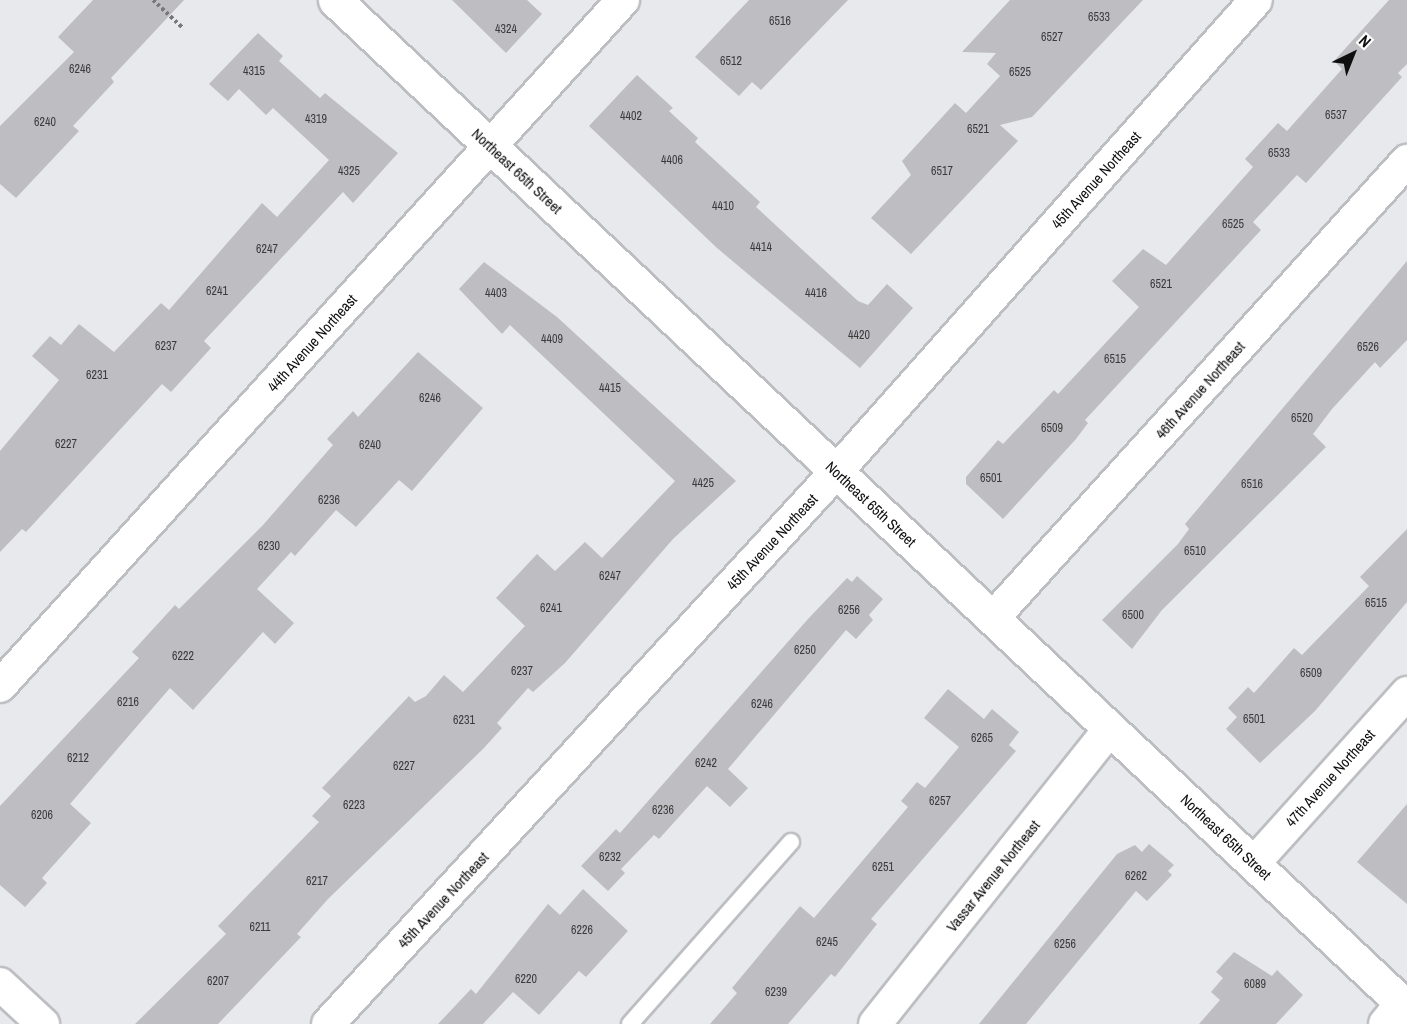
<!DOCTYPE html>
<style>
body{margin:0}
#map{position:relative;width:1407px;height:1024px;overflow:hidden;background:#e8e9ed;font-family:"Archivo Narrow",sans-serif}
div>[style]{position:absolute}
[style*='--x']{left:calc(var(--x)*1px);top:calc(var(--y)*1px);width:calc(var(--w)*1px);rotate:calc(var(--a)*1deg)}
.building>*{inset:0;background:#bebec2}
.path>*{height:4px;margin-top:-2px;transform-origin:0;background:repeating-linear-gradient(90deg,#78787b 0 3px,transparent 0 6px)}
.roads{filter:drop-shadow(2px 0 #bdbec2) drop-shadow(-2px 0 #bdbec2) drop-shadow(0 2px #bdbec2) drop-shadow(0 -2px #bdbec2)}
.lane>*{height:16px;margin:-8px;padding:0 8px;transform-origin:8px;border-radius:8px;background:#fff}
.street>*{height:32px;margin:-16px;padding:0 16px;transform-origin:16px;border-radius:16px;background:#fff}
.secondary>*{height:33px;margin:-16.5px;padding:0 16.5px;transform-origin:16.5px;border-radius:16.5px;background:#fff}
span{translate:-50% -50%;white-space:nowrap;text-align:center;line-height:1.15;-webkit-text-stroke:4.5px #fff;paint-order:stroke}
.number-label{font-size:12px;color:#3b3b3c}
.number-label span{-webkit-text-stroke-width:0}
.street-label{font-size:15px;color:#0f0f10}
.north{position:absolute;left:1323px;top:24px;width:60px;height:60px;-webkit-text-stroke:4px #fff;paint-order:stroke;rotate:43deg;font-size:16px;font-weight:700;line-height:24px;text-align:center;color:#0f0f10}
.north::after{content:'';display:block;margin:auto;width:21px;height:27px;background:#0f0f10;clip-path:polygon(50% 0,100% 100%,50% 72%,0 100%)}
</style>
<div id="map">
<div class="building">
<div style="clip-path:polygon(93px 0,184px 0,111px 78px,114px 82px,73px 126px,79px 131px,16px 198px,0 184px,0 126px,74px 52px,58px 37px)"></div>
<div style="clip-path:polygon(452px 0,527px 0,542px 14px,506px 53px)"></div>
<div style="clip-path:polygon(749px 0,848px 0,761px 90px,752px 82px,739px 96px,695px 57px)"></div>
<div style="clip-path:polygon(1010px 0,1143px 0,1032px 117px,1000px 125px,1018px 141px,911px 254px,871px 218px,911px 175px,902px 161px,955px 103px,966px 113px,1000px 76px,987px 64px,996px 53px,962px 52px)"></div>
<div style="clip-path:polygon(1389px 0,1407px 0,1407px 64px,1398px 73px,1402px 77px,1306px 183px,1297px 175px,1253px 222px,1261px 230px,1085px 420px,1088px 423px,1076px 439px,1003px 519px,966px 484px,966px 477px,998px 440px,1003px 444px,1054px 390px,1058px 394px,1139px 307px,1112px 281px,1143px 249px,1166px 265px,1253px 167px,1245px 159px,1278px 123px,1287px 131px,1342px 69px,1334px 61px)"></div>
<div style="clip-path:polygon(258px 33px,283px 56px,279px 61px,320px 98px,325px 93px,398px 153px,353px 203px,343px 192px,204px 341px,211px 348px,171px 392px,162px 384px,26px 532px,22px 529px,0 552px,0 451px,59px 380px,32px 356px,50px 336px,61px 345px,79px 324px,114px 352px,161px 303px,169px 310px,262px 203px,277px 217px,329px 160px,273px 108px,266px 115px,239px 89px,228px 101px,209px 84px)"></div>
<div style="clip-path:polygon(637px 75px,673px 108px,669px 111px,698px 138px,695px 142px,760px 202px,756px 207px,858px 301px,868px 305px,887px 284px,913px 308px,860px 368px,717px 248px,589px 126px)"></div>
<div style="clip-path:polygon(1407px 261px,1407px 340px,1380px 368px,1375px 362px,1332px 409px,1313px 434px,1326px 447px,1162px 610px,1132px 649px,1102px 620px,1178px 544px,1189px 529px,1185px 524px)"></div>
<div style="clip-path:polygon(484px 262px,557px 317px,736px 481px,673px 539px,565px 663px,533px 692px,528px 688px,497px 723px,502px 728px,483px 749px,328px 899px,297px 934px,301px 937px,218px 1024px,135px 1024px,226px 934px,218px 926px,319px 822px,312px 816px,331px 796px,322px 788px,409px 696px,415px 702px,426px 696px,444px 675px,463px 692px,525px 626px,496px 598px,537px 554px,555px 571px,585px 542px,602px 558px,675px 481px,510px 325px,502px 334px,459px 289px)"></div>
<div style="clip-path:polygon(418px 352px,483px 408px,412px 491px,399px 480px,356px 527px,336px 510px,295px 556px,291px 552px,257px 589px,294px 623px,275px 644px,263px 632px,193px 710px,170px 688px,70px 804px,91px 823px,42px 878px,47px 883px,25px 907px,0 885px,0 806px,139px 658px,132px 652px,175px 605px,179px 609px,263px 525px,333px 445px,327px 439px,353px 411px,358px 417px)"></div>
<div style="clip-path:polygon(1407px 529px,1407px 602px,1315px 711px,1260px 763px,1226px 729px,1237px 717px,1228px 708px,1248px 687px,1254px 693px,1294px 648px,1302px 655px,1369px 586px,1360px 577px)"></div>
<div style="clip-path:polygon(857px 576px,883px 599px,869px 615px,873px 620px,856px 639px,846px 630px,728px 769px,748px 788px,730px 807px,707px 786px,659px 839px,654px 835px,621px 869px,625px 873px,608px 891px,581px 866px,616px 829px,620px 833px,808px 619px,847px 578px,852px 582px)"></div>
<div style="clip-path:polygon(948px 689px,984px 719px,992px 709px,1019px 732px,1009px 745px,1016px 751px,871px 919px,877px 924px,835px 977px,831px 974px,788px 1024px,710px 1024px,737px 993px,732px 988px,800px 906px,814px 918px,908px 807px,901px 801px,917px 782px,925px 788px,959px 747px,924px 718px)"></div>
<div style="clip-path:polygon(1407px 804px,1407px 904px,1357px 862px)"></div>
<div style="clip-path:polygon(1149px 844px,1174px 865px,1168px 871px,1172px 875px,1147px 901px,1136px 891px,1026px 1024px,979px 1024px,1117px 854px,1135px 845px,1142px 852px)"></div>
<div style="clip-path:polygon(583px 889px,628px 931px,586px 977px,579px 971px,539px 1015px,513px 992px,483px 1024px,438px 1024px,471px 989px,476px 994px,548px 904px,560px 915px)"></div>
<div style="clip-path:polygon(1234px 952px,1272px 976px,1277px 970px,1303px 995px,1276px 1024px,1199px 1024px,1220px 1000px,1211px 992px,1223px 978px,1216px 972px)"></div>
</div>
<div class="path">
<div style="--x:153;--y:0;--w:42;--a:43.1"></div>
</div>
<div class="roads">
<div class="lane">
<div style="--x:630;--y:1024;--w:243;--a:-48.5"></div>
</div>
<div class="street">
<div style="--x:993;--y:618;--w:617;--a:-47.83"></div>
<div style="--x:0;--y:686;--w:927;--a:-47.76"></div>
<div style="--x:1254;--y:863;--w:229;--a:-48"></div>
<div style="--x:0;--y:984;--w:59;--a:42.9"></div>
<div style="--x:328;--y:1024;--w:752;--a:-47.37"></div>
<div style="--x:837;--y:471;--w:630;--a:-48.34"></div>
<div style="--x:875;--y:1024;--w:377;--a:-51.5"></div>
<div style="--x:1385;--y:1024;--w:27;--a:-51"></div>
</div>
<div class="secondary">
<div style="--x:335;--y:0;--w:1471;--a:43.24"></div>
</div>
</div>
<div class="number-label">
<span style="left:1099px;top:18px">6533</span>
<span style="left:780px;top:22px">6516</span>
<span style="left:506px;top:30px">4324</span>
<span style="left:1052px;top:38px">6527</span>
<span style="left:731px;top:62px">6512</span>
<span style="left:80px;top:70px">6246</span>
<span style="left:254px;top:72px">4315</span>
<span style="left:1020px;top:73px">6525</span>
<span style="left:1336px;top:116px">6537</span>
<span style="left:631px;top:117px">4402</span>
<span style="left:316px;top:120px">4319</span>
<span style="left:45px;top:123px">6240</span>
<span style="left:978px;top:130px">6521</span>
<span style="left:1279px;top:154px">6533</span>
<span style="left:672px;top:161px">4406</span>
<span style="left:349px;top:172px">4325</span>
<span style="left:942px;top:172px">6517</span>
<span style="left:723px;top:207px">4410</span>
<span style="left:1233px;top:225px">6525</span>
<span style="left:761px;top:248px">4414</span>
<span style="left:267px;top:250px">6247</span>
<span style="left:1161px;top:285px">6521</span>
<span style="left:217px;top:292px">6241</span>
<span style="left:496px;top:294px">4403</span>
<span style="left:816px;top:294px">4416</span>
<span style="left:859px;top:336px">4420</span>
<span style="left:552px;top:340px">4409</span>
<span style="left:166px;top:347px">6237</span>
<span style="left:1368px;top:348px">6526</span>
<span style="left:1115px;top:360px">6515</span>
<span style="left:97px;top:376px">6231</span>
<span style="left:610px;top:389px">4415</span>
<span style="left:430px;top:399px">6246</span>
<span style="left:1302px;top:419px">6520</span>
<span style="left:1052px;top:429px">6509</span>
<span style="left:66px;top:445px">6227</span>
<span style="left:370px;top:446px">6240</span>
<span style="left:991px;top:479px">6501</span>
<span style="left:703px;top:484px">4425</span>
<span style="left:1252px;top:485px">6516</span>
<span style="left:329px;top:501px">6236</span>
<span style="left:269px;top:547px">6230</span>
<span style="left:1195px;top:552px">6510</span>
<span style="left:610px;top:577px">6247</span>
<span style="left:1376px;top:604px">6515</span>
<span style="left:551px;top:609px">6241</span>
<span style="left:849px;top:611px">6256</span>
<span style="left:1133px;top:616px">6500</span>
<span style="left:805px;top:651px">6250</span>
<span style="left:183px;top:657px">6222</span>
<span style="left:522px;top:672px">6237</span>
<span style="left:1311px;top:674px">6509</span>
<span style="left:128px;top:703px">6216</span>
<span style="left:762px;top:705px">6246</span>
<span style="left:1254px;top:720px">6501</span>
<span style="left:464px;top:721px">6231</span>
<span style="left:982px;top:739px">6265</span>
<span style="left:78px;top:759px">6212</span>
<span style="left:706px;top:764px">6242</span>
<span style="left:404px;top:767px">6227</span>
<span style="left:940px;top:802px">6257</span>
<span style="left:354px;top:806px">6223</span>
<span style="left:663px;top:811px">6236</span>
<span style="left:42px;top:816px">6206</span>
<span style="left:610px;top:858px">6232</span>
<span style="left:883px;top:868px">6251</span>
<span style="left:1136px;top:877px">6262</span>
<span style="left:317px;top:882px">6217</span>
<span style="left:260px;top:928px">6211</span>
<span style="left:582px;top:931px">6226</span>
<span style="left:827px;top:943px">6245</span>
<span style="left:1065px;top:945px">6256</span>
<span style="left:526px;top:980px">6220</span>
<span style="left:218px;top:982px">6207</span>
<span style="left:1255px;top:985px">6089</span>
<span style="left:776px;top:993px">6239</span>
</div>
<div class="street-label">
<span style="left:517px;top:171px;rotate:43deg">Northeast 65th Street</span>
<span style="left:1096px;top:180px;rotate:-48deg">45th Avenue Northeast</span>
<span style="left:312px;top:343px;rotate:-48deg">44th Avenue Northeast</span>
<span style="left:1200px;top:390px;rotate:-48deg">46th Avenue Northeast</span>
<span style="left:871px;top:504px;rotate:43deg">Northeast 65th Street</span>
<span style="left:772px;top:542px;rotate:-47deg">45th Avenue Northeast</span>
<span style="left:1330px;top:778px;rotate:-48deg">47th Avenue Northeast</span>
<span style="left:1226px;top:837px;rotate:43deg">Northeast 65th Street</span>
<span style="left:993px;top:876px;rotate:-51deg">Vassar Avenue Northeast</span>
<span style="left:443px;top:900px;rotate:-47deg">45th Avenue Northeast</span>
</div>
<div class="north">N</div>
</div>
